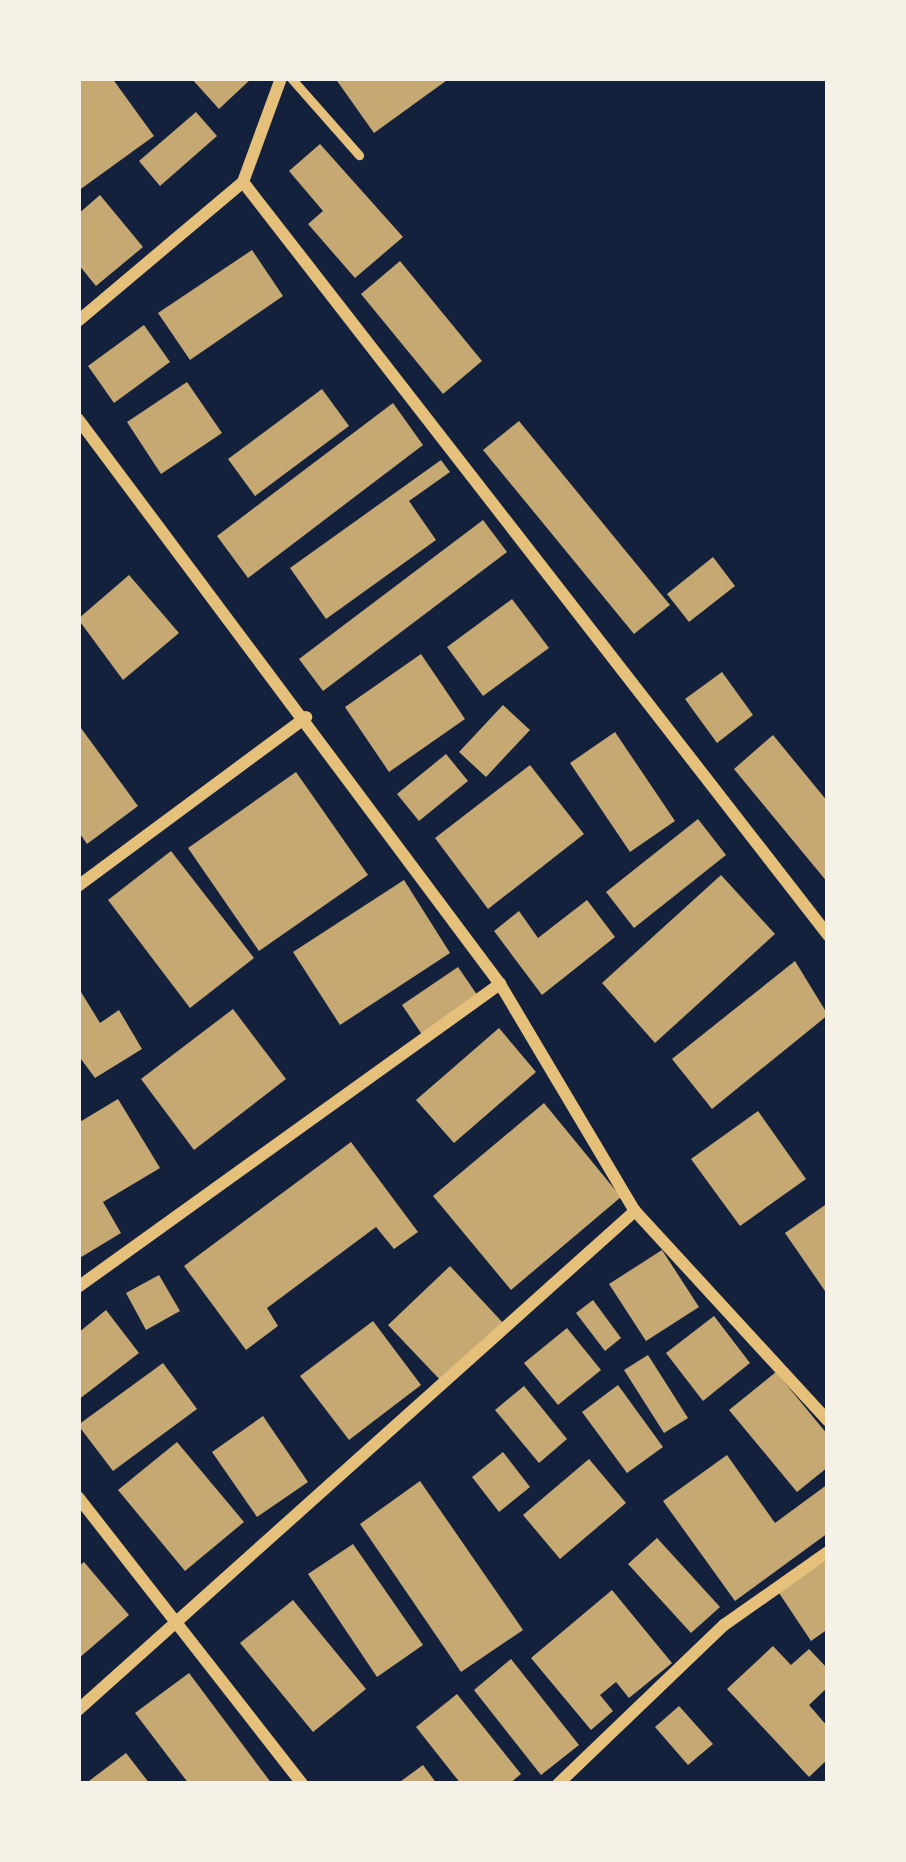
<!DOCTYPE html>
<style>
body{margin:0}
#map{position:relative;width:906px;height:1862px;overflow:hidden;background:#14213d;font-family:"Fira Sans Condensed",sans-serif}
div>[style]{position:absolute}
[style*='--x']{left:calc(var(--x)*1px);top:calc(var(--y)*1px);width:calc(var(--w)*1px);rotate:calc(var(--a)*1deg)}
.building>*{inset:0;background:#c6a872}
.service>*{height:9px;margin:-4.5px;padding:0 4.5px;transform-origin:4.5px;border-radius:4.5px;background:#e5c07b}
.minor>*{height:12px;margin:-6px;padding:0 6px;transform-origin:6px;border-radius:6px;background:#e5c07b}
span{translate:-50% -50%;white-space:nowrap;text-align:center;line-height:1.15;-webkit-text-stroke:12px #f6f1e7;paint-order:stroke}
.frame{position:absolute;inset:0;border:81px solid #f6f1e7;pointer-events:none}
</style>
<div id="map">
<div class="building">
<div style="clip-path:polygon(78px 78px,112px 78px,154px 136px,78px 191px)"></div>
<div style="clip-path:polygon(191px 78px,252px 78px,219px 109px)"></div>
<div style="clip-path:polygon(335px 78px,450px 78px,374px 133px)"></div>
<div style="clip-path:polygon(196px 112px,217px 136px,160px 186px,139px 161px)"></div>
<div style="clip-path:polygon(320px 144px,403px 237px,355px 278px,308px 224px,323px 211px,289px 171px)"></div>
<div style="clip-path:polygon(100px 195px,143px 247px,96px 286px,78px 264px,78px 214px)"></div>
<div style="clip-path:polygon(252px 250px,283px 296px,190px 360px,158px 313px)"></div>
<div style="clip-path:polygon(400px 261px,482px 361px,443px 394px,361px 294px)"></div>
<div style="clip-path:polygon(144px 325px,170px 362px,114px 403px,88px 366px)"></div>
<div style="clip-path:polygon(187px 382px,222px 433px,161px 474px,127px 422px)"></div>
<div style="clip-path:polygon(322px 389px,349px 426px,255px 496px,228px 459px)"></div>
<div style="clip-path:polygon(393px 403px,423px 445px,248px 578px,217px 536px)"></div>
<div style="clip-path:polygon(519px 421px,670px 605px,634px 634px,483px 450px)"></div>
<div style="clip-path:polygon(441px 460px,450px 472px,409px 501px,436px 540px,326px 619px,290px 568px)"></div>
<div style="clip-path:polygon(483px 520px,507px 552px,323px 691px,299px 659px)"></div>
<div style="clip-path:polygon(713px 557px,735px 586px,689px 622px,667px 594px)"></div>
<div style="clip-path:polygon(129px 575px,179px 633px,123px 680px,78px 619px)"></div>
<div style="clip-path:polygon(512px 599px,549px 648px,483px 696px,447px 647px)"></div>
<div style="clip-path:polygon(421px 654px,465px 719px,389px 772px,345px 707px)"></div>
<div style="clip-path:polygon(722px 672px,753px 715px,717px 743px,685px 699px)"></div>
<div style="clip-path:polygon(503px 705px,530px 730px,486px 777px,459px 752px)"></div>
<div style="clip-path:polygon(78px 724px,138px 806px,87px 844px,78px 831px)"></div>
<div style="clip-path:polygon(615px 732px,675px 821px,630px 852px,570px 763px)"></div>
<div style="clip-path:polygon(773px 735px,828px 802px,828px 883px,734px 769px)"></div>
<div style="clip-path:polygon(446px 754px,468px 781px,419px 821px,397px 794px)"></div>
<div style="clip-path:polygon(530px 765px,584px 834px,488px 909px,435px 838px)"></div>
<div style="clip-path:polygon(296px 772px,368px 875px,259px 951px,188px 848px)"></div>
<div style="clip-path:polygon(698px 819px,726px 855px,634px 928px,606px 892px)"></div>
<div style="clip-path:polygon(171px 851px,254px 958px,190px 1008px,108px 900px)"></div>
<div style="clip-path:polygon(721px 875px,775px 934px,655px 1043px,602px 983px)"></div>
<div style="clip-path:polygon(404px 880px,450px 953px,340px 1025px,293px 952px)"></div>
<div style="clip-path:polygon(587px 900px,615px 937px,542px 995px,494px 931px,519px 911px,538px 938px)"></div>
<div style="clip-path:polygon(795px 961px,828px 1015px,712px 1109px,672px 1059px)"></div>
<div style="clip-path:polygon(458px 967px,480px 999px,423px 1036px,402px 1005px)"></div>
<div style="clip-path:polygon(78px 987px,100px 1023px,119px 1010px,142px 1049px,95px 1078px,78px 1055px)"></div>
<div style="clip-path:polygon(233px 1009px,286px 1079px,194px 1150px,141px 1079px)"></div>
<div style="clip-path:polygon(499px 1028px,536px 1072px,454px 1143px,416px 1100px)"></div>
<div style="clip-path:polygon(118px 1099px,160px 1168px,103px 1202px,121px 1233px,78px 1259px,78px 1123px)"></div>
<div style="clip-path:polygon(544px 1103px,621px 1197px,511px 1290px,433px 1196px)"></div>
<div style="clip-path:polygon(758px 1111px,806px 1179px,740px 1226px,691px 1159px)"></div>
<div style="clip-path:polygon(351px 1142px,418px 1232px,394px 1249px,376px 1227px,267px 1308px,278px 1326px,246px 1350px,184px 1266px)"></div>
<div style="clip-path:polygon(828px 1203px,828px 1289px,825px 1291px,785px 1233px)"></div>
<div style="clip-path:polygon(662px 1250px,699px 1307px,646px 1341px,609px 1284px)"></div>
<div style="clip-path:polygon(450px 1266px,505px 1325px,443px 1383px,388px 1325px)"></div>
<div style="clip-path:polygon(159px 1275px,180px 1311px,146px 1330px,126px 1293px)"></div>
<div style="clip-path:polygon(593px 1300px,621px 1338px,605px 1351px,576px 1313px)"></div>
<div style="clip-path:polygon(106px 1310px,139px 1353px,78px 1400px,78px 1333px)"></div>
<div style="clip-path:polygon(714px 1316px,750px 1363px,703px 1401px,666px 1353px)"></div>
<div style="clip-path:polygon(373px 1321px,421px 1385px,349px 1440px,300px 1376px)"></div>
<div style="clip-path:polygon(567px 1328px,601px 1370px,558px 1405px,524px 1363px)"></div>
<div style="clip-path:polygon(648px 1355px,688px 1418px,664px 1433px,624px 1370px)"></div>
<div style="clip-path:polygon(163px 1363px,197px 1409px,113px 1471px,78px 1425px)"></div>
<div style="clip-path:polygon(776px 1372px,828px 1435px,828px 1467px,797px 1492px,729px 1410px)"></div>
<div style="clip-path:polygon(618px 1385px,663px 1447px,627px 1473px,582px 1412px)"></div>
<div style="clip-path:polygon(524px 1386px,567px 1439px,539px 1463px,495px 1410px)"></div>
<div style="clip-path:polygon(263px 1416px,308px 1482px,257px 1517px,212px 1452px)"></div>
<div style="clip-path:polygon(177px 1442px,244px 1522px,185px 1571px,118px 1490px)"></div>
<div style="clip-path:polygon(503px 1452px,530px 1487px,499px 1512px,472px 1477px)"></div>
<div style="clip-path:polygon(727px 1455px,775px 1523px,828px 1484px,828px 1533px,735px 1601px,663px 1501px)"></div>
<div style="clip-path:polygon(589px 1459px,626px 1503px,560px 1559px,523px 1515px)"></div>
<div style="clip-path:polygon(420px 1481px,523px 1630px,461px 1672px,360px 1524px)"></div>
<div style="clip-path:polygon(657px 1538px,720px 1607px,691px 1633px,628px 1564px)"></div>
<div style="clip-path:polygon(353px 1544px,423px 1645px,377px 1677px,308px 1574px)"></div>
<div style="clip-path:polygon(828px 1559px,828px 1629px,811px 1641px,779px 1593px)"></div>
<div style="clip-path:polygon(84px 1562px,129px 1615px,78px 1659px,78px 1567px)"></div>
<div style="clip-path:polygon(612px 1590px,672px 1663px,629px 1698px,616px 1682px,600px 1695px,613px 1711px,591px 1730px,531px 1658px)"></div>
<div style="clip-path:polygon(293px 1600px,366px 1689px,313px 1732px,240px 1643px)"></div>
<div style="clip-path:polygon(773px 1646px,791px 1665px,809px 1649px,828px 1669px,828px 1687px,809px 1705px,828px 1727px,828px 1759px,809px 1777px,727px 1689px)"></div>
<div style="clip-path:polygon(511px 1659px,579px 1745px,541px 1775px,474px 1690px)"></div>
<div style="clip-path:polygon(189px 1673px,272px 1784px,189px 1784px,135px 1713px)"></div>
<div style="clip-path:polygon(457px 1694px,521px 1774px,509px 1784px,461px 1784px,416px 1727px)"></div>
<div style="clip-path:polygon(679px 1706px,713px 1744px,688px 1765px,655px 1727px)"></div>
<div style="clip-path:polygon(126px 1753px,150px 1784px,85px 1784px)"></div>
<div style="clip-path:polygon(423px 1765px,437px 1784px,397px 1784px)"></div>
</div>
<div class="service">
<div style="--x:291;--y:78;--w:103;--a:48.6"></div>
</div>
<div class="minor">
<div style="--x:243;--y:182;--w:954;--a:52.16"></div>
<div style="--x:78;--y:321;--w:216;--a:-40.1"></div>
<div style="--x:243;--y:182;--w:111;--a:-69.9"></div>
<div style="--x:78;--y:419;--w:705;--a:53.24"></div>
<div style="--x:500;--y:984;--w:264;--a:59.3"></div>
<div style="--x:635;--y:1211;--w:285;--a:47.4"></div>
<div style="--x:78;--y:886;--w:284;--a:-36.5"></div>
<div style="--x:78;--y:1287;--w:520;--a:-35.68"></div>
<div style="--x:78;--y:1497;--w:364;--a:52"></div>
<div style="--x:78;--y:1710;--w:748;--a:-41.86"></div>
<div style="--x:558;--y:1784;--w:230;--a:-43.8"></div>
<div style="--x:724;--y:1625;--w:127;--a:-35.1"></div>
</div>
<div class="frame"></div>
</div>
